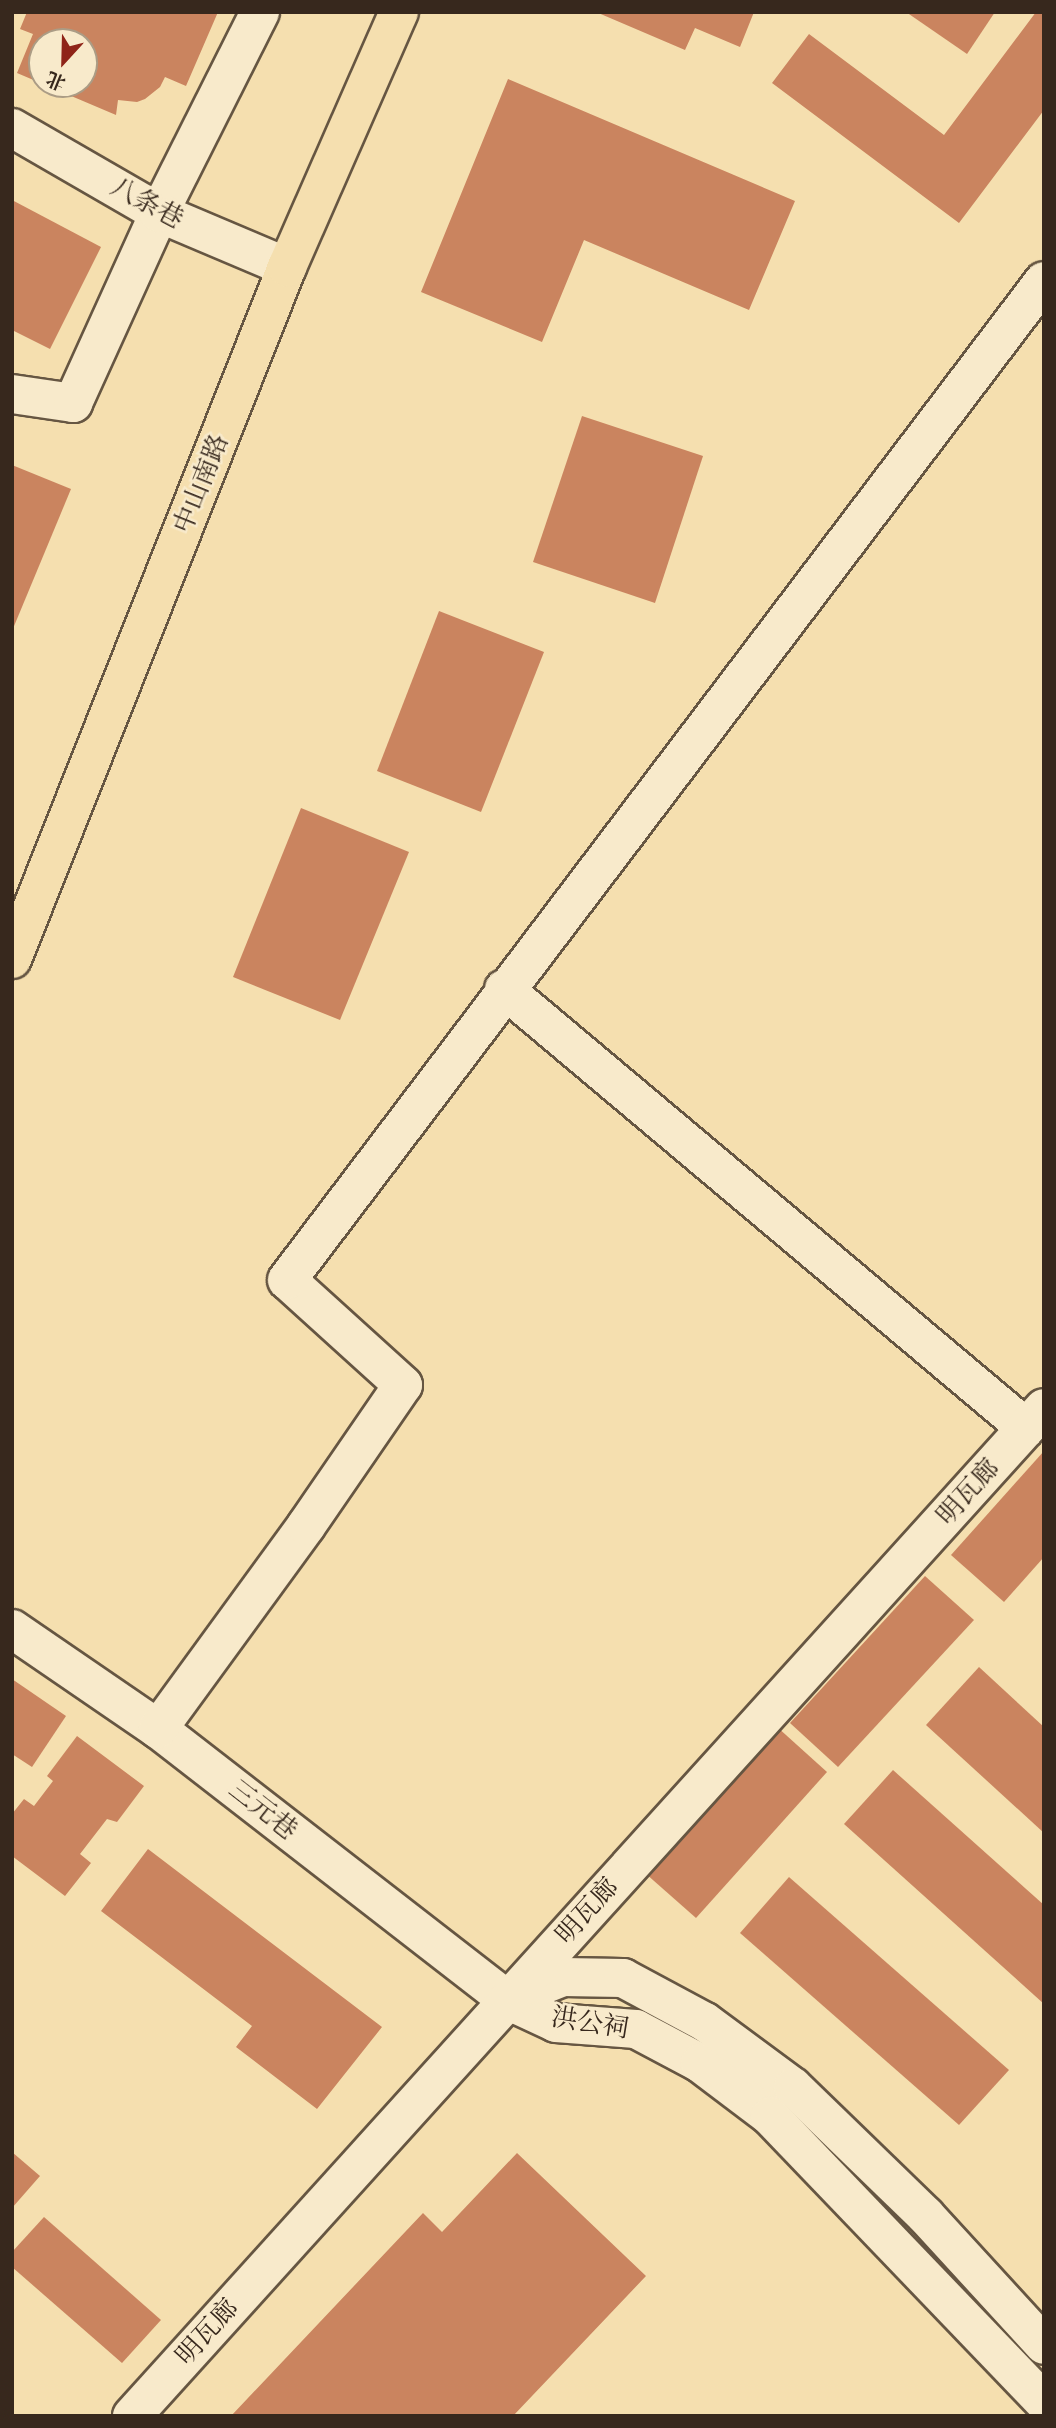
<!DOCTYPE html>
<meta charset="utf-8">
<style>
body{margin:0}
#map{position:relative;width:1056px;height:2428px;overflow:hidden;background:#f5dfaf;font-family:Alegreya,"Noto Serif SC",serif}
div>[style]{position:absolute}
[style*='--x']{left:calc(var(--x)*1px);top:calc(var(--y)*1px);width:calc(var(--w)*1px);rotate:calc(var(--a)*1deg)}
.building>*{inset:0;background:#ca845f}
.roads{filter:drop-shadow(2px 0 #665642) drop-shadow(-2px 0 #665642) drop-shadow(0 2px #665642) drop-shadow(0 -2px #665642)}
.minor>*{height:38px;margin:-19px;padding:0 19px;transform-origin:19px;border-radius:19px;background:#f8eacb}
.major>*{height:38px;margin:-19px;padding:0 19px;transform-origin:19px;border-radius:19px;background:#f5dfaf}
span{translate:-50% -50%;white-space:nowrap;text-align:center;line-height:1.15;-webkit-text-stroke:5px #f8eacb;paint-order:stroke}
.street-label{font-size:26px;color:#37281d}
.frame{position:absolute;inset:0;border:14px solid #37281d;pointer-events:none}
.north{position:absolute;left:28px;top:28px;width:70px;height:70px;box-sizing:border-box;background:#f8eacb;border:2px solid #ab9c85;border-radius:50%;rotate:202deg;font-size:19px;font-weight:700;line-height:28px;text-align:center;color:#37281d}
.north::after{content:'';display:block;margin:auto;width:24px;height:32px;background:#8f2418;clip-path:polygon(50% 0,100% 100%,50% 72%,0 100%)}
</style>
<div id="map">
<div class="building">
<div style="clip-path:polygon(evenodd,27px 12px,218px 12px,186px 86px,165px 77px,160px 87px,145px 99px,137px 102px,118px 100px,116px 115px,17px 73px,33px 34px,20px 29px,27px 12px,42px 42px,84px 42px,84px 84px,42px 84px,42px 42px)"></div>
<div style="clip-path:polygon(596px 12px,754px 12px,740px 47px,695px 28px,685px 50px)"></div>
<div style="clip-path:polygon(906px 12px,995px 12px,967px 54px)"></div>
<div style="clip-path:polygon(1036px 12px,1044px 12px,1044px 110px,959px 223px,772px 83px,809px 34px,944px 135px)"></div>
<div style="clip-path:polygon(508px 79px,795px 201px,749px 310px,584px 240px,542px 342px,421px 292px)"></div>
<div style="clip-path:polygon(12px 200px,101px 247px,50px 349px,12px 330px)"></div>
<div style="clip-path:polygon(582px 416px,703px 456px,655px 603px,533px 562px)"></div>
<div style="clip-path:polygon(12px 465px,71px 489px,12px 631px)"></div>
<div style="clip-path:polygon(439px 611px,544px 652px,481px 812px,377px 771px)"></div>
<div style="clip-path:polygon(301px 808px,409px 852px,340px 1020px,233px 977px)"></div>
<div style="clip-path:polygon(1044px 1451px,1044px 1557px,1004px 1602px,951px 1555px)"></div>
<div style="clip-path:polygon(925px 1576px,974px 1620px,838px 1767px,790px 1723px)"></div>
<div style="clip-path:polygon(979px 1667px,1044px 1727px,1044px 1833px,926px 1725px)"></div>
<div style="clip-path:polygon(12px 1679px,66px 1716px,32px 1767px,12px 1754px)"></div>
<div style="clip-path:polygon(776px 1726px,827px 1772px,696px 1918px,645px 1873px)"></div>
<div style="clip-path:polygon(77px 1736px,144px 1786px,117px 1822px,107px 1819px,80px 1854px,91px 1863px,65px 1896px,12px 1856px,12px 1814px,24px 1799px,34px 1806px,53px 1781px,47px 1776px)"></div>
<div style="clip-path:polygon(893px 1770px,1044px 1905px,1044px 2004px,844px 1824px)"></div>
<div style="clip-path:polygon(148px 1849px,382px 2027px,317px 2109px,236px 2047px,252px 2026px,101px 1911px)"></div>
<div style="clip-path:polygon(789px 1877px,1009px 2070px,959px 2125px,740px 1933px)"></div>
<div style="clip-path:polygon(12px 2152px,40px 2176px,12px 2208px)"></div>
<div style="clip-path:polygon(517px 2153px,646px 2276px,513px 2416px,231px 2416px,423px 2213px,442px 2232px)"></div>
<div style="clip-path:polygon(44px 2217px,161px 2320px,122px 2363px,12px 2267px,12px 2252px)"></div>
</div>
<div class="roads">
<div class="minor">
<div style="--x:12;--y:128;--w:170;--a:30"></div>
<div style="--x:159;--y:213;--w:139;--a:22.9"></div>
<div style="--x:12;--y:394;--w:62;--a:8.4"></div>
<div style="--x:73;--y:403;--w:209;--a:-65.6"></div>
<div style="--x:159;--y:213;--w:225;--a:-63.3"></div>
<div style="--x:504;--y:989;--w:682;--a:40.06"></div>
<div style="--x:12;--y:1629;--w:177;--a:34.4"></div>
<div style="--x:158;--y:1729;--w:442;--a:37.8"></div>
<div style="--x:507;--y:2000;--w:54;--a:25.1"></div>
<div style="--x:556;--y:2023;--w:80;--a:4.3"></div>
<div style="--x:636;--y:2029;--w:72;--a:28"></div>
<div style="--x:700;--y:2063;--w:88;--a:37.1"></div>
<div style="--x:770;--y:2116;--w:396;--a:46.2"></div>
<div style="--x:158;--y:1729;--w:251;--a:-53.9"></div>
<div style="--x:306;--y:1526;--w:171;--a:-55.5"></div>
<div style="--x:403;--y:1385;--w:156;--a:-137.8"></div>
<div style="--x:287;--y:1280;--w:1253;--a:-52.85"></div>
<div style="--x:515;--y:1996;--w:52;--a:-21.6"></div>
<div style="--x:563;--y:1977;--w:60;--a:1"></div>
<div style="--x:623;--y:1978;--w:93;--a:28.2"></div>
<div style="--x:705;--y:2022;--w:109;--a:36.5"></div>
<div style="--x:793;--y:2087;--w:184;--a:44.1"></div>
<div style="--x:925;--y:2215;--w:176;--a:47.5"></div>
<div style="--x:132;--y:2416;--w:1359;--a:-47.86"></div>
</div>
<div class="major">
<div style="--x:12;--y:959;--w:745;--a:-68.33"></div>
<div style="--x:287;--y:267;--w:279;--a:-66.3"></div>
</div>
</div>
<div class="street-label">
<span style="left:147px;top:203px;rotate:28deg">八条巷</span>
<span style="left:201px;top:484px;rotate:-68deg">中山南路</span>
<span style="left:968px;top:1492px;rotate:-48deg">明瓦廊</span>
<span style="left:263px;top:1810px;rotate:38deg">三元巷</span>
<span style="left:587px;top:1911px;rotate:-48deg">明瓦廊</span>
<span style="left:590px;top:2023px;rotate:9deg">洪公祠</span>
<span style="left:207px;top:2332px;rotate:-48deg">明瓦廊</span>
</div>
<div class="frame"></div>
<div class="north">北</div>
</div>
